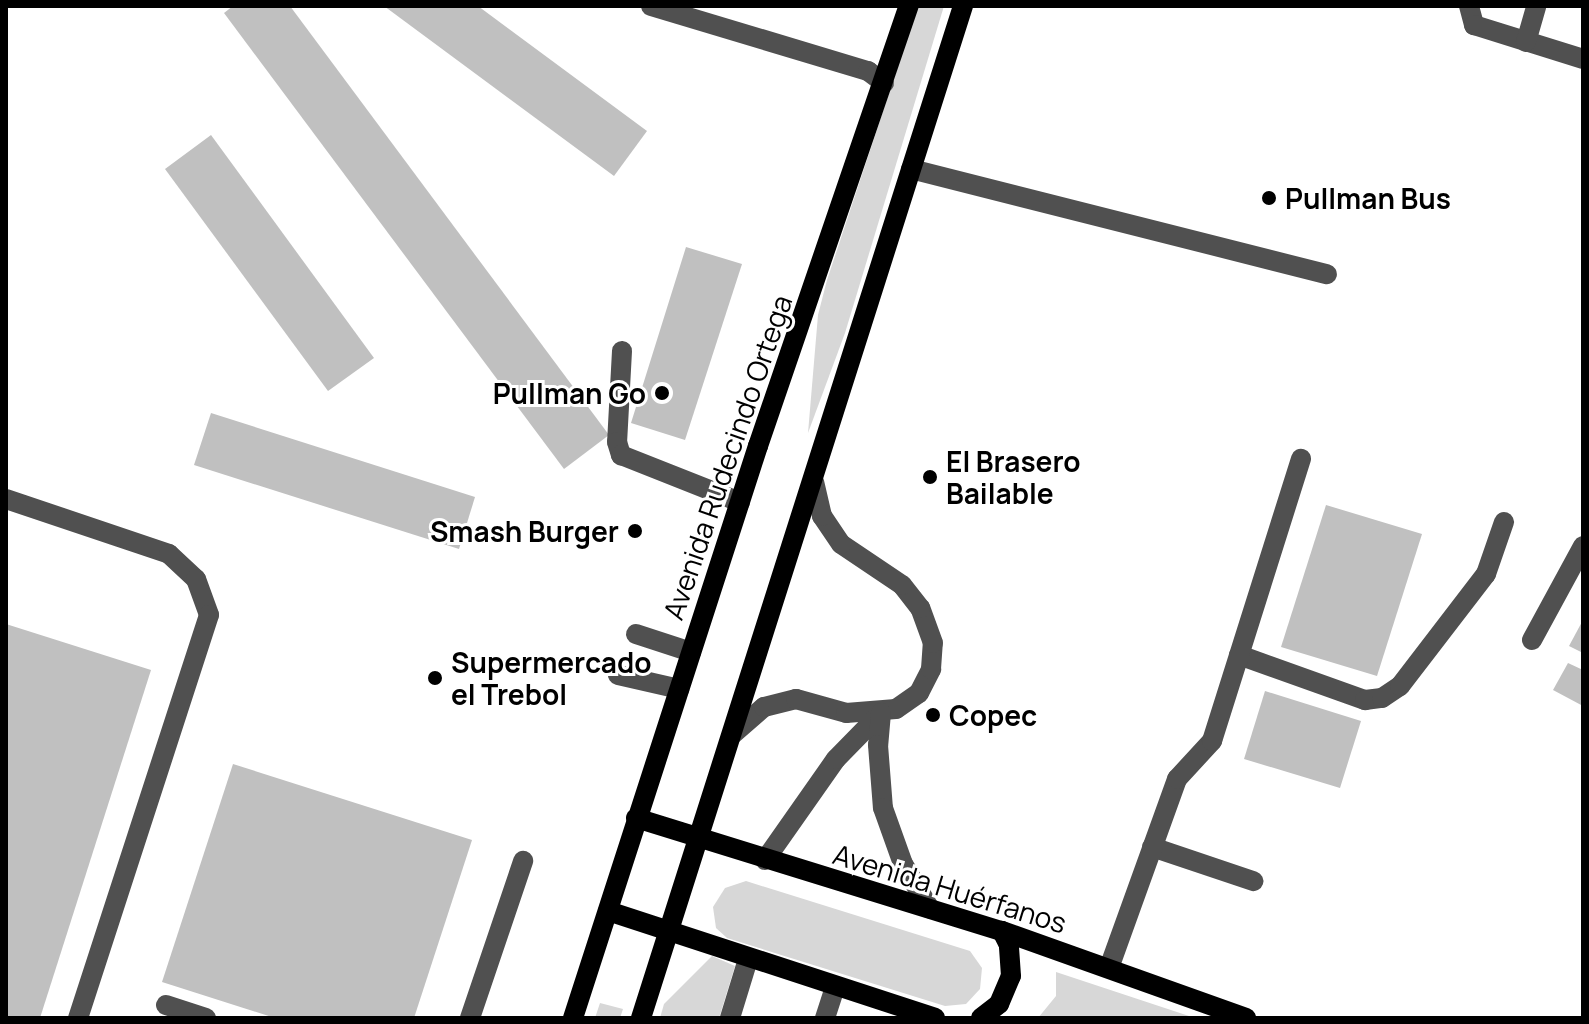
<!DOCTYPE html>
<meta charset="utf-8">
<style>
body{margin:0}
#map{position:relative;width:1589px;height:1024px;overflow:hidden;background:#fff;font-family:Manrope,sans-serif}
div>[style]{position:absolute}
[style*='--x']{left:calc(var(--x)*1px);top:calc(var(--y)*1px);width:calc(var(--w)*1px);rotate:calc(var(--a)*1deg)}
.green>*{inset:0;background:#d7d7d7}
.building>*{inset:0;background:#c0c0c0}
.minor>*{height:20px;margin:-10px;padding:0 10px;transform-origin:10px;border-radius:10px;background:#505050}
.major>*{height:20px;margin:-10px;padding:0 10px;transform-origin:10px;border-radius:10px;background:#000}
.dots>*{width:22px;height:22px;translate:-50% -50%;box-sizing:border-box;border:4px solid #fff;border-radius:50%}
span{translate:-50% -50%;white-space:nowrap;text-align:center;line-height:1.15;-webkit-text-stroke:6px #fff;paint-order:stroke}
.poi-label{font-size:28px;color:#000;font-weight:700}
.left{translate:0 -50%;text-align:left}
.right{translate:-100% -50%;text-align:right}
.street-label{font-size:28px;color:#000}
.frame{position:absolute;inset:0;border:8px solid #000;pointer-events:none}
</style>
<div id="map">
<div class="green">
<div style="clip-path:polygon(918px 6px,944px 6px,845px 333px,808px 433px,818px 315px,827px 280px)"></div>
<div style="clip-path:polygon(746px 881px,970px 951px,982px 968px,980px 989px,966px 1004px,945px 1006px,727px 938px,716px 928px,713px 907px,725px 888px)"></div>
<div style="clip-path:polygon(712px 956px,735px 966px,719px 1018px,660px 1018px,664px 1004px)"></div>
<div style="clip-path:polygon(1056px 972px,1189px 1016px,1193px 1018px,1038px 1018px,1056px 996px)"></div>
<div style="clip-path:polygon(600px 1003px,623px 1009px,620px 1018px,595px 1018px)"></div>
</div>
<div class="building">
<div style="clip-path:polygon(233px 6px,290px 6px,609px 435px,564px 469px,224px 13px)"></div>
<div style="clip-path:polygon(384px 6px,478px 6px,647px 131px,614px 176px)"></div>
<div style="clip-path:polygon(211px 135px,374px 358px,328px 391px,165px 169px)"></div>
<div style="clip-path:polygon(686px 247px,742px 264px,685px 440px,631px 423px)"></div>
<div style="clip-path:polygon(211px 413px,475px 497px,459px 549px,194px 465px)"></div>
<div style="clip-path:polygon(1326px 505px,1422px 534px,1377px 676px,1281px 647px)"></div>
<div style="clip-path:polygon(1583px 620px,1583px 653px,1569px 646px)"></div>
<div style="clip-path:polygon(6px 624px,151px 670px,40px 1018px,6px 1018px)"></div>
<div style="clip-path:polygon(1568px 663px,1583px 670px,1583px 706px,1553px 690px)"></div>
<div style="clip-path:polygon(1265px 691px,1361px 721px,1340px 788px,1244px 759px)"></div>
<div style="clip-path:polygon(233px 764px,472px 840px,414px 1018px,275px 1018px,162px 982px)"></div>
</div>
<div class="minor">
<div style="--x:651;--y:6;--w:227;--a:16.7"></div>
<div style="--x:868;--y:71;--w:20;--a:37"></div>
<div style="--x:1469;--y:6;--w:20;--a:75"></div>
<div style="--x:1474;--y:25;--w:114;--a:17.3"></div>
<div style="--x:1526;--y:42;--w:37;--a:-74"></div>
<div style="--x:911;--y:169;--w:429;--a:14.2"></div>
<div style="--x:622;--y:351;--w:91;--a:93.1"></div>
<div style="--x:617;--y:442;--w:14;--a:73"></div>
<div style="--x:621;--y:455;--w:128;--a:21.6"></div>
<div style="--x:6;--y:499;--w:172;--a:18.6"></div>
<div style="--x:169;--y:554;--w:37;--a:43"></div>
<div style="--x:196;--y:579;--w:38;--a:70"></div>
<div style="--x:209;--y:615;--w:424;--a:108"></div>
<div style="--x:636;--y:634;--w:58;--a:18.1"></div>
<div style="--x:1532;--y:640;--w:107;--a:-61.5"></div>
<div style="--x:1239;--y:655;--w:134;--a:19.7"></div>
<div style="--x:1365;--y:700;--w:17;--a:-7"></div>
<div style="--x:1382;--y:698;--w:22;--a:-34"></div>
<div style="--x:1400;--y:686;--w:141;--a:-52.5"></div>
<div style="--x:1486;--y:574;--w:55;--a:-70.9"></div>
<div style="--x:618;--y:675;--w:63;--a:12.9"></div>
<div style="--x:733;--y:734;--w:41;--a:-41.1"></div>
<div style="--x:764;--y:707;--w:33;--a:-14"></div>
<div style="--x:796;--y:699;--w:52;--a:15.6"></div>
<div style="--x:846;--y:713;--w:50;--a:-4.6"></div>
<div style="--x:896;--y:709;--w:28;--a:-35"></div>
<div style="--x:919;--y:693;--w:27;--a:-63"></div>
<div style="--x:931;--y:669;--w:26;--a:-86"></div>
<div style="--x:933;--y:643;--w:37;--a:-110"></div>
<div style="--x:920;--y:608;--w:29;--a:-128"></div>
<div style="--x:902;--y:585;--w:73;--a:-146.1"></div>
<div style="--x:841;--y:544;--w:34;--a:-124"></div>
<div style="--x:822;--y:516;--w:35;--a:-103"></div>
<div style="--x:1152;--y:847;--w:107;--a:18.6"></div>
<div style="--x:765;--y:860;--w:123;--a:-54.9"></div>
<div style="--x:836;--y:759;--w:64;--a:-45.6"></div>
<div style="--x:881;--y:713;--w:32;--a:95"></div>
<div style="--x:878;--y:745;--w:63;--a:85.5"></div>
<div style="--x:883;--y:808;--w:59;--a:70.3"></div>
<div style="--x:903;--y:864;--w:52;--a:59"></div>
<div style="--x:1109;--y:968;--w:201;--a:-70.2"></div>
<div style="--x:1177;--y:779;--w:52;--a:-47.4"></div>
<div style="--x:1212;--y:741;--w:296;--a:-72.5"></div>
<div style="--x:166;--y:1005;--w:42;--a:18"></div>
<div style="--x:470;--y:1018;--w:166;--a:-71.3"></div>
<div style="--x:730;--y:1018;--w:62;--a:-73"></div>
<div style="--x:825;--y:1018;--w:33;--a:-72"></div>
</div>
<div class="major">
<div style="--x:636;--y:818;--w:383;--a:17.2"></div>
<div style="--x:1002;--y:931;--w:259;--a:19.6"></div>
<div style="--x:608;--y:911;--w:344;--a:18.1"></div>
<div style="--x:573;--y:1018;--w:601;--a:-72.08"></div>
<div style="--x:758;--y:446;--w:465;--a:-71.1"></div>
<div style="--x:641;--y:1018;--w:1062;--a:-72.35"></div>
<div style="--x:981;--y:1018;--w:23;--a:-38"></div>
<div style="--x:999;--y:1004;--w:30;--a:-67"></div>
<div style="--x:1011;--y:976;--w:31;--a:-94"></div>
<div style="--x:1009;--y:945;--w:16;--a:-117"></div>
</div>
<div class="dots">
<div style="left:1269px;top:198px;background:#000"></div>
<div style="left:662px;top:393px;background:#000"></div>
<div style="left:930px;top:477px;background:#000"></div>
<div style="left:635px;top:531px;background:#000"></div>
<div style="left:435px;top:678px;background:#000"></div>
<div style="left:933px;top:715px;background:#000"></div>
</div>
<div class="poi-label">
<span class="left" style="left:1285px;top:198px">Pullman Bus</span>
<span class="right" style="left:646px;top:393px">Pullman Go</span>
<span class="left" style="left:946px;top:477px">El Brasero<br>Bailable</span>
<span class="right" style="left:619px;top:531px">Smash Burger</span>
<span class="left" style="left:451px;top:678px">Supermercado<br>el Trebol</span>
<span class="left" style="left:949px;top:715px">Copec</span>
</div>
<div class="street-label">
<span style="left:727px;top:457px;rotate:-71deg">Avenida Rudecindo Ortega</span>
<span style="left:950px;top:888px;rotate:17deg">Avenida Huérfanos</span>
</div>
<div class="frame"></div>
</div>
